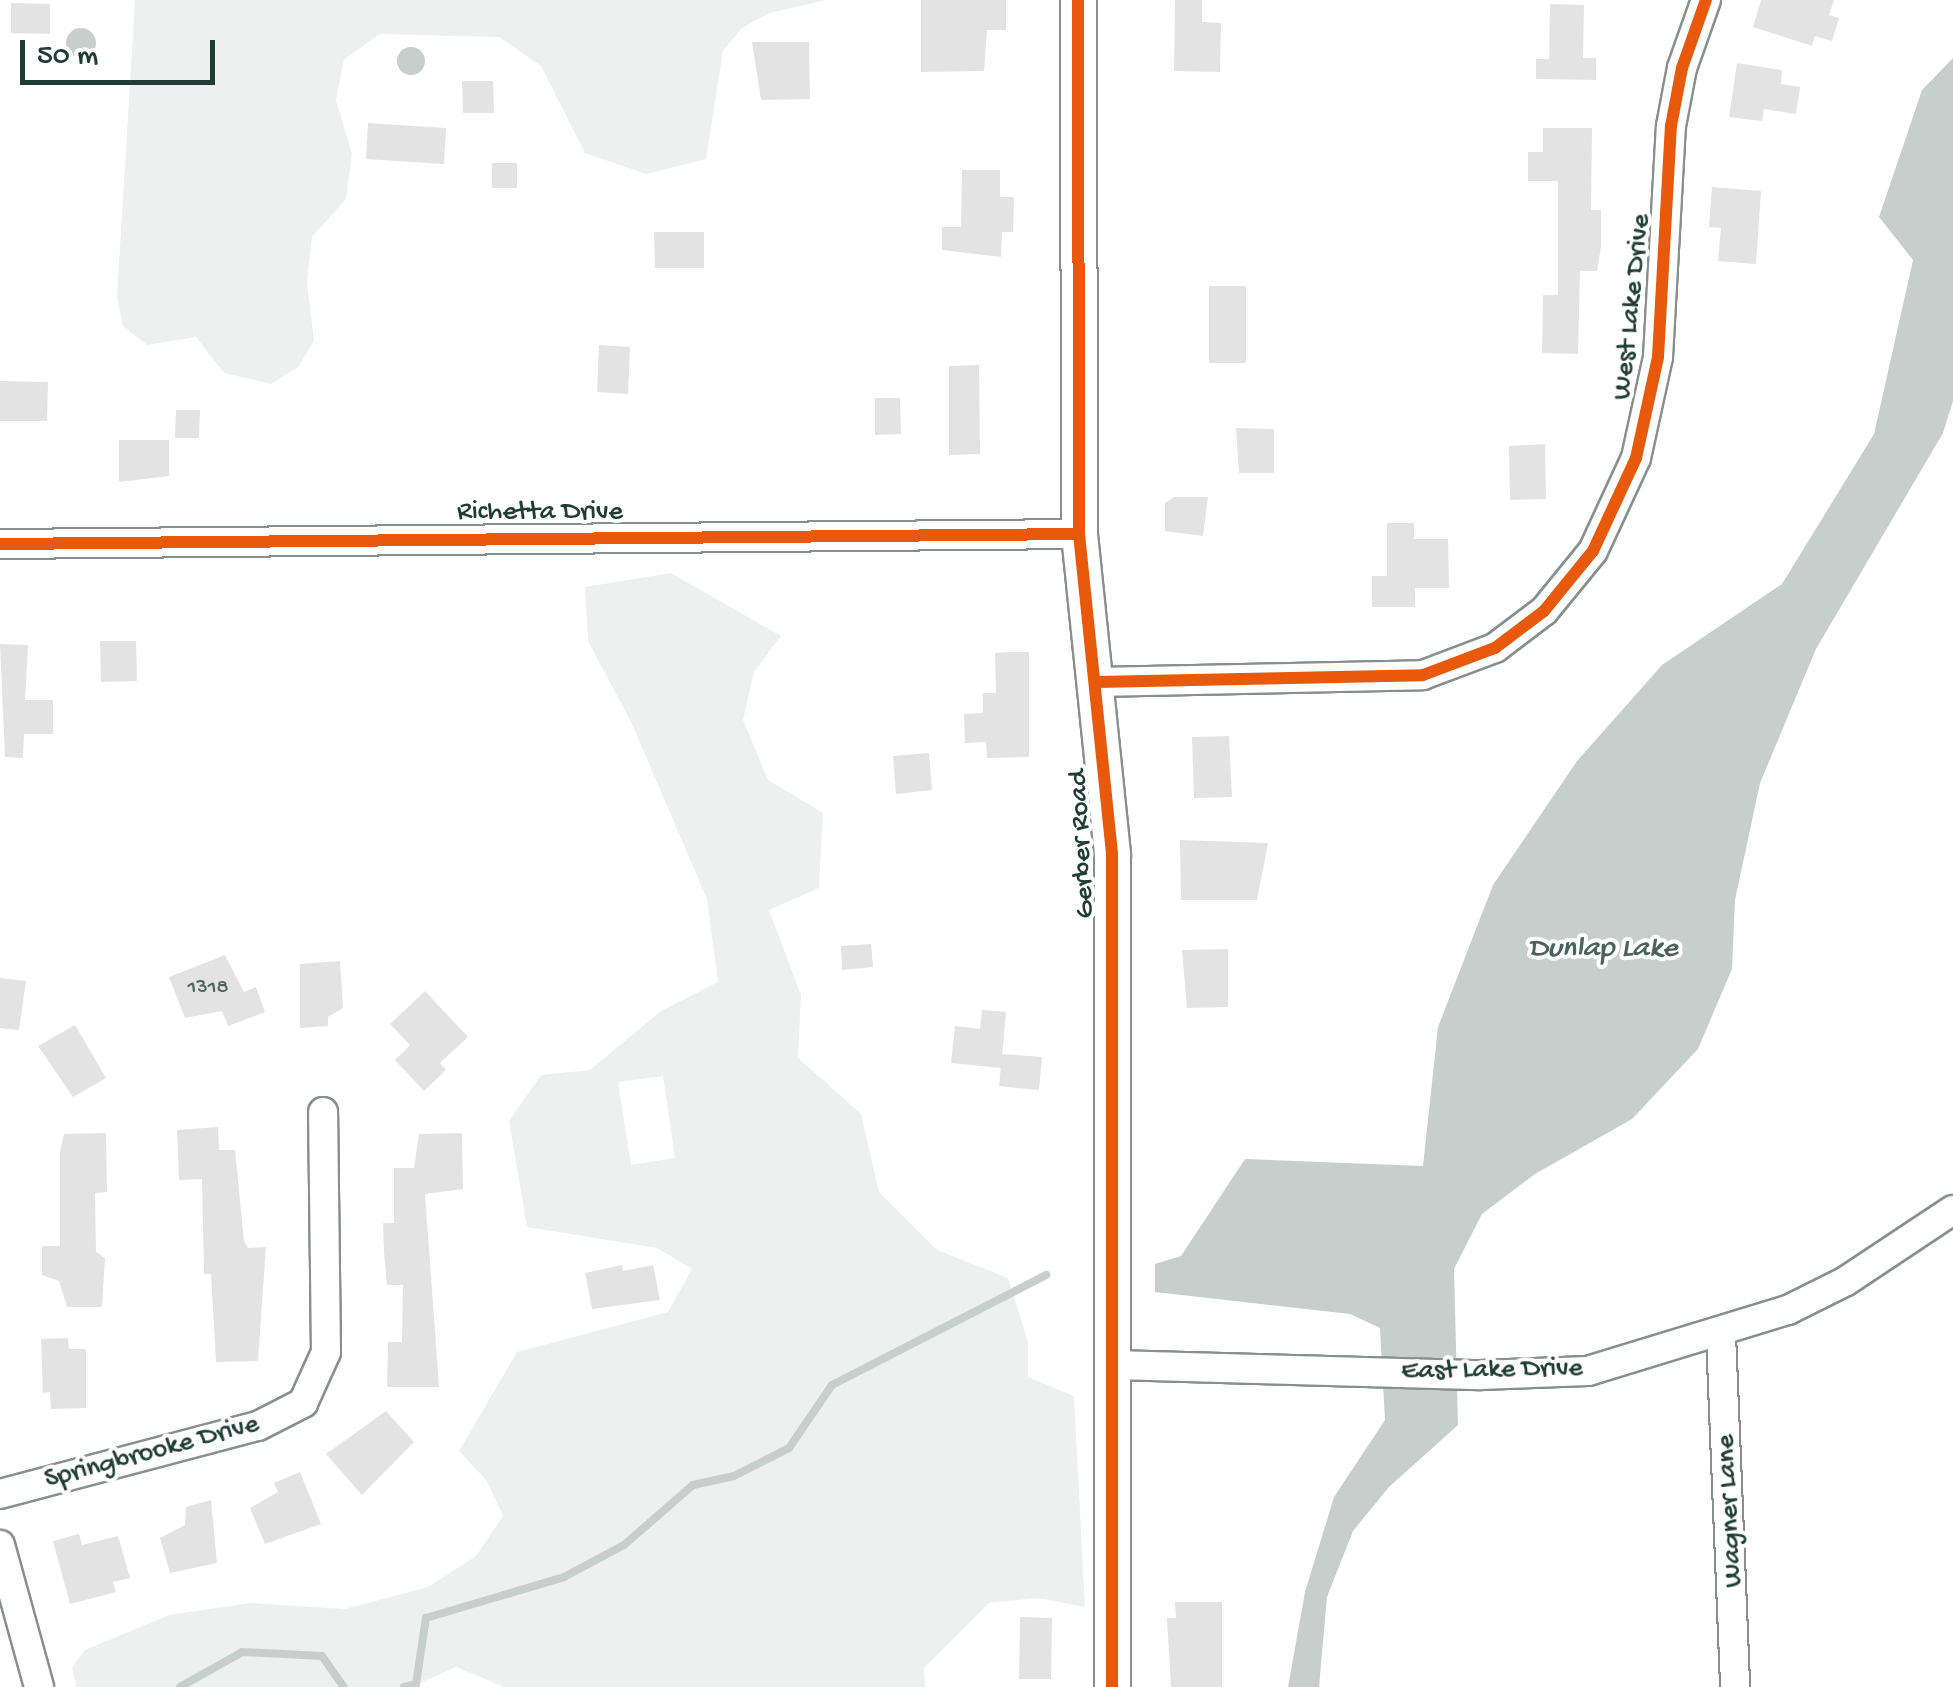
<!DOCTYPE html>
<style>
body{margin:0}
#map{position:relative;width:1953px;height:1687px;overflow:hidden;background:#fff;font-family:"Gochi Hand",sans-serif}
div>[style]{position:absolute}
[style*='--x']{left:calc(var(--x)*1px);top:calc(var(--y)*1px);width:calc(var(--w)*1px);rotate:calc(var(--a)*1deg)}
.built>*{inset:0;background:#edf0ef}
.water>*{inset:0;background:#c7cfcd}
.round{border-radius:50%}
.stream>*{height:8px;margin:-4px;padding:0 4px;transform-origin:4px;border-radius:4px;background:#c7cfcd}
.building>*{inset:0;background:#e2e3e2}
.roads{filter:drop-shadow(2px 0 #898f8d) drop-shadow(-2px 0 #898f8d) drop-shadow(0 2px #898f8d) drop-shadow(0 -2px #898f8d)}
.minor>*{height:28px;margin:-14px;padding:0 14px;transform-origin:14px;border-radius:14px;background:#fff}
.tertiary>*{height:35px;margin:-17.5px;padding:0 17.5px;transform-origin:17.5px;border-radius:17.5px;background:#fff}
.cycleway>*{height:12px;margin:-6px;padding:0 6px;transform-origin:6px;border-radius:6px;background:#e8590c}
span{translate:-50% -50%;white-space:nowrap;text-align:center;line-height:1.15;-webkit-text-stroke:8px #fff;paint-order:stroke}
.number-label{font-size:22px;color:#506660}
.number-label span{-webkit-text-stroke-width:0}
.street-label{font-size:28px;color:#1f3d34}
.water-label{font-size:30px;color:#4a625b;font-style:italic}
.scale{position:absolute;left:20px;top:40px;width:195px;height:45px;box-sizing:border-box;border:5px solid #1f3d34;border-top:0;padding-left:12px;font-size:30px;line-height:35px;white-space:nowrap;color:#1f3d34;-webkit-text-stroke:8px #fff;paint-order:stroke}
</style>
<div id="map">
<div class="built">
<div style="clip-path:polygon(135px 0,827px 0,769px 13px,742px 28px,723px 51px,706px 159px,646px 174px,585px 153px,541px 66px,499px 37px,380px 34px,344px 59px,336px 100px,352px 154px,346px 199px,312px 237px,307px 282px,314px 341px,298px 367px,271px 384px,224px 373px,196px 337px,147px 345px,123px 326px,117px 297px)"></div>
<div style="clip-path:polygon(evenodd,671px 573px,781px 636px,754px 672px,743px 720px,768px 780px,823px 813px,819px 888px,769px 910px,801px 995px,798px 1058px,861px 1114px,879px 1192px,937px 1250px,1008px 1278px,1028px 1342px,1028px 1377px,1074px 1396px,1085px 1607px,1038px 1598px,989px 1603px,924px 1668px,925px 1687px,504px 1687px,456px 1667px,411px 1687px,76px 1687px,72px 1667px,85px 1650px,169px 1615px,250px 1603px,345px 1609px,428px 1587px,476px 1556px,503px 1516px,487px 1481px,459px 1451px,517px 1352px,668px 1312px,692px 1269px,657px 1248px,527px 1227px,509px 1121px,541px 1075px,590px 1070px,661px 1011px,718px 982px,707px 899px,632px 724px,588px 641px,585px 587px,671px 573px,663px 1076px,675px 1158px,631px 1165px,618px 1082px,663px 1076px)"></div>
</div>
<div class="water">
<div class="round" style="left:66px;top:28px;width:30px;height:30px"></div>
<div class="round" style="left:397px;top:47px;width:28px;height:28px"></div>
<div style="clip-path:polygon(1953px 58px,1953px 401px,1943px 433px,1816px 649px,1760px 783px,1735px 900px,1732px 969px,1698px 1049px,1632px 1119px,1535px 1174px,1482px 1214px,1454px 1269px,1458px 1425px,1389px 1487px,1353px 1531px,1327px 1597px,1319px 1687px,1288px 1687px,1305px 1592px,1334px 1497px,1385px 1420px,1380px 1328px,1350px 1314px,1155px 1292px,1155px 1264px,1181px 1256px,1245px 1159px,1423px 1166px,1438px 1027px,1493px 885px,1577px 761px,1662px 665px,1782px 584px,1874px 434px,1913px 260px,1879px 217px,1922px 90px)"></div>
</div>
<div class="stream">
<div style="--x:180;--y:1687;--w:71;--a:-29.4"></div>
<div style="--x:242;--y:1652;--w:80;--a:2.9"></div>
<div style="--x:322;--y:1656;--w:38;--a:55"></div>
<div style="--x:404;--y:1687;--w:12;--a:-14"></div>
<div style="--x:416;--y:1684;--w:67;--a:-81.4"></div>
<div style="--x:426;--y:1618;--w:144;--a:-16.5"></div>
<div style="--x:564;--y:1577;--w:68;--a:-28.1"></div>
<div style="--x:624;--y:1545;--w:91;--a:-41"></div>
<div style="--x:693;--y:1485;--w:42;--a:-12.4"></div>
<div style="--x:734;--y:1476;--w:62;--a:-27"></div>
<div style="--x:789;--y:1448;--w:76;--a:-55.7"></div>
<div style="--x:832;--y:1385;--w:241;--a:-27.2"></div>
</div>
<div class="building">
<div style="clip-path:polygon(921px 0,1006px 0,1006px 30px,987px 30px,984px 71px,921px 72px)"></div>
<div style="clip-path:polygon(1175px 0,1202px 0,1202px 22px,1221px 23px,1220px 72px,1174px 71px)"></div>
<div style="clip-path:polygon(1761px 0,1834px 0,1829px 15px,1839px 18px,1832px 41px,1815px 36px,1812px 46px,1753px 27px)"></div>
<div style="clip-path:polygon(11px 3px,50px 4px,50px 34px,11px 33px)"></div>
<div style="clip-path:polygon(1550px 4px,1584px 5px,1583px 58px,1596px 58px,1596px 80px,1536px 79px,1536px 59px,1549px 59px)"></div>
<div style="clip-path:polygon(752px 42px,809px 42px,810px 99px,761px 100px)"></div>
<div style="clip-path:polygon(1737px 63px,1782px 70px,1781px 84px,1800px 87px,1796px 114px,1764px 109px,1762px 121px,1729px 117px)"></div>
<div style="clip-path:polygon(462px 81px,493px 81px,494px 113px,463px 113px)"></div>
<div style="clip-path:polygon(368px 123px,446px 128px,444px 164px,366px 159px)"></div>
<div style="clip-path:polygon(1543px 128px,1592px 128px,1591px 210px,1601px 210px,1601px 247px,1597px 271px,1580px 271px,1578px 354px,1542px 353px,1543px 295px,1558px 295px,1558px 181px,1528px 181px,1528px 152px,1543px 152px)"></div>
<div style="clip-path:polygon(492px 163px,517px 163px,517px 188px,492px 188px)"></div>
<div style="clip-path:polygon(962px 170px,1000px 170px,1000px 197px,1014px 197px,1013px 232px,1002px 232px,1001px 257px,942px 250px,942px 227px,961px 227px)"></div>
<div style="clip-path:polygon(1712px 187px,1761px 191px,1756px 264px,1718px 261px,1721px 228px,1709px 227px)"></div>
<div style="clip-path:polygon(654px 232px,704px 232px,704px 268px,655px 268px)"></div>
<div style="clip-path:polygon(1209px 286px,1246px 286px,1246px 363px,1209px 363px)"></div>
<div style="clip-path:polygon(599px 345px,630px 347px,628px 394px,597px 392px)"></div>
<div style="clip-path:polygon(979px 365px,980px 454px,949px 455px,949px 366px)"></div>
<div style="clip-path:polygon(0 381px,48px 382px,47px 421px,0 421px)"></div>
<div style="clip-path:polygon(875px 398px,900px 398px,901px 434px,875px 435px)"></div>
<div style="clip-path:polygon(176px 410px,200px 410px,199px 438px,175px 438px)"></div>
<div style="clip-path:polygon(1236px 428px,1274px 429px,1274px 473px,1239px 473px)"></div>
<div style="clip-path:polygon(119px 440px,169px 440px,169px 476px,119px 482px)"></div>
<div style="clip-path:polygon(1545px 444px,1546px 499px,1510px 500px,1509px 446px)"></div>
<div style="clip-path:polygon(1174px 497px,1208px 497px,1203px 536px,1165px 531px,1165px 503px)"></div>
<div style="clip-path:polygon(1387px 523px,1414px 523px,1414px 539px,1448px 539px,1449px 588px,1415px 588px,1415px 607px,1372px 607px,1372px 576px,1387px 576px)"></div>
<div style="clip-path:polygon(100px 641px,136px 641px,137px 681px,101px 682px)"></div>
<div style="clip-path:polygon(0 644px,28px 645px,25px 700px,53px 700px,53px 734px,24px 734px,23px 758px,5px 757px)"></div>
<div style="clip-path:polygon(1010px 652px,1029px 652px,1029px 757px,987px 758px,986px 742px,965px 743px,964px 714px,983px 713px,983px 693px,996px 693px,995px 653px)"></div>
<div style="clip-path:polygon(1229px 736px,1232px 797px,1194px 798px,1192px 737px)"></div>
<div style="clip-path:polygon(929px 753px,932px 790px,896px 794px,893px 756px)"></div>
<div style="clip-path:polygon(1180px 840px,1268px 843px,1257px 900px,1181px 900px)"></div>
<div style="clip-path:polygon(871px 944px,873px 967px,842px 970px,841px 946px)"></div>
<div style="clip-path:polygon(1228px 949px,1228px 1007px,1187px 1008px,1182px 950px)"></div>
<div style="clip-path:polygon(225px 955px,244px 992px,256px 987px,265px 1012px,228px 1026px,222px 1011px,185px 1018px,169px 977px)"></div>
<div style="clip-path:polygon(340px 961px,343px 1008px,328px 1017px,328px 1026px,300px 1028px,300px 964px)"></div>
<div style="clip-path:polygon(0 978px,26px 981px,19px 1030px,0 1028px)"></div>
<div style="clip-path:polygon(425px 991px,468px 1037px,440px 1063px,446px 1070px,424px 1091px,395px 1060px,410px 1045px,390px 1024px)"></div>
<div style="clip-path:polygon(982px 1010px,1006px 1012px,1001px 1068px,951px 1063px,955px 1026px,980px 1029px)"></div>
<div style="clip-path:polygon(75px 1025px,106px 1078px,73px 1097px,38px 1046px)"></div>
<div style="clip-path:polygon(1002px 1054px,1042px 1057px,1039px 1090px,999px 1086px)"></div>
<div style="clip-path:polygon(218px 1127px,219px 1150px,235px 1150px,244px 1241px,248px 1248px,266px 1247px,258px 1361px,216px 1362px,211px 1274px,204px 1274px,202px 1179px,179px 1180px,177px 1130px)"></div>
<div style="clip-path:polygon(106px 1133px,107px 1192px,95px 1193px,96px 1252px,105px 1258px,102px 1307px,67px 1307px,59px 1281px,42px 1275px,42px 1246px,60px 1246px,60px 1152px,64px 1134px)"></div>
<div style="clip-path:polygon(462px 1133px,463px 1189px,425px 1194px,439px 1387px,387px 1387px,388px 1342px,402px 1342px,403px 1285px,387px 1285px,384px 1252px,383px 1223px,394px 1223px,394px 1168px,414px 1168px,419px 1134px)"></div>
<div style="clip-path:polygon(622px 1265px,623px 1271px,653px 1265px,660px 1300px,592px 1309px,585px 1273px)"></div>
<div style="clip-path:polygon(68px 1338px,69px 1349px,86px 1349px,86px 1408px,51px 1409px,50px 1392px,43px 1393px,41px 1339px)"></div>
<div style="clip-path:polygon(386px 1411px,414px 1442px,362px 1495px,326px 1454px)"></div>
<div style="clip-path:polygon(300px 1472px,321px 1524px,265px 1544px,250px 1508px,278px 1492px,274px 1483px)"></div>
<div style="clip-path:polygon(211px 1500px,217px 1563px,170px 1573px,160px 1538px,185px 1525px,186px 1507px)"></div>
<div style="clip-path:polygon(79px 1534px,82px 1545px,118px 1536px,130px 1578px,113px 1582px,116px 1592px,70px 1604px,53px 1541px)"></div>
<div style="clip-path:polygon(1175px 1602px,1222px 1602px,1222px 1687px,1171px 1687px,1167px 1618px,1176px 1618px)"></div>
<div style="clip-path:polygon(1020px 1617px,1052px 1618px,1051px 1679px,1019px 1679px)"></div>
</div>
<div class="roads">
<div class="minor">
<div style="--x:0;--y:544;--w:1079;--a:-0.53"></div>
<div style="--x:1097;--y:682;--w:326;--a:-1.2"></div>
<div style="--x:1423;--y:675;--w:77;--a:-20.6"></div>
<div style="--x:1495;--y:648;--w:61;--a:-37.1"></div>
<div style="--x:1544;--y:611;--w:77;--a:-50.8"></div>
<div style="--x:1593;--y:551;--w:102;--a:-65.2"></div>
<div style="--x:1636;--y:458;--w:103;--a:-77.7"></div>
<div style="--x:1658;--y:357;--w:231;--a:-86.8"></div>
<div style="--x:1671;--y:126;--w:59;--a:-79.3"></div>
<div style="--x:1682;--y:68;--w:72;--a:-70.6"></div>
<div style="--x:1721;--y:1335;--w:352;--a:87.7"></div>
<div style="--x:1114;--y:1365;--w:367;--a:1.6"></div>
<div style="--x:1481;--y:1375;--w:107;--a:-2.1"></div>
<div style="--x:1588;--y:1371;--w:209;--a:-17"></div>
<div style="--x:1788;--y:1310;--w:65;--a:-26.6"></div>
<div style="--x:1846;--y:1281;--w:128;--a:-33.6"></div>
<div style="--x:0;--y:1494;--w:267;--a:-14.8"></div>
<div style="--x:258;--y:1426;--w:51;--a:-27.1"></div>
<div style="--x:303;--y:1403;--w:56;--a:-65.7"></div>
<div style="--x:326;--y:1352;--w:240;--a:-90.7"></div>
<div style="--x:0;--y:1545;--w:147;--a:74.6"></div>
</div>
<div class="tertiary">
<div style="--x:1078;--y:0;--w:534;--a:89.89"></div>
<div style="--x:1079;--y:534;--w:321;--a:84.1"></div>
<div style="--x:1112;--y:853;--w:834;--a:90"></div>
</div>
</div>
<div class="cycleway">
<div style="--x:1078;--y:0;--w:534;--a:89.89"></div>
<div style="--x:1079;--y:534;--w:321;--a:84.1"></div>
<div style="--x:1112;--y:853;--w:834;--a:90"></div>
<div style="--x:0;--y:544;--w:1079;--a:-0.53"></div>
<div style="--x:1097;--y:682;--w:326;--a:-1.2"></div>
<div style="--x:1423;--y:675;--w:77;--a:-20.6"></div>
<div style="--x:1495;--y:648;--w:61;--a:-37.1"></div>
<div style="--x:1544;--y:611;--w:77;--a:-50.8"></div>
<div style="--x:1593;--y:551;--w:102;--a:-65.2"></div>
<div style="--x:1636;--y:458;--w:103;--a:-77.7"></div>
<div style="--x:1658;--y:357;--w:231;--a:-86.8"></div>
<div style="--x:1671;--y:126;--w:59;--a:-79.3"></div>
<div style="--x:1682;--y:68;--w:72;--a:-70.6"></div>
</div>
<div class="number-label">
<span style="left:208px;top:989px">1318</span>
</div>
<div class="street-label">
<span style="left:1633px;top:307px;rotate:-84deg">West Lake Drive</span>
<span style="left:540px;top:513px">Richetta Drive</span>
<span style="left:1083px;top:844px;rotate:-93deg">Gerber Road</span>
<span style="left:1492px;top:1371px;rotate:-1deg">East Lake Drive</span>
<span style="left:152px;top:1453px;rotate:-15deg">Springbrooke Drive</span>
<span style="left:1731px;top:1511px;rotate:-93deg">Wagner Lane</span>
</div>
<div class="water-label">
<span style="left:1603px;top:950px">Dunlap Lake</span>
</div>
<div class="scale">50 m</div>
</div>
